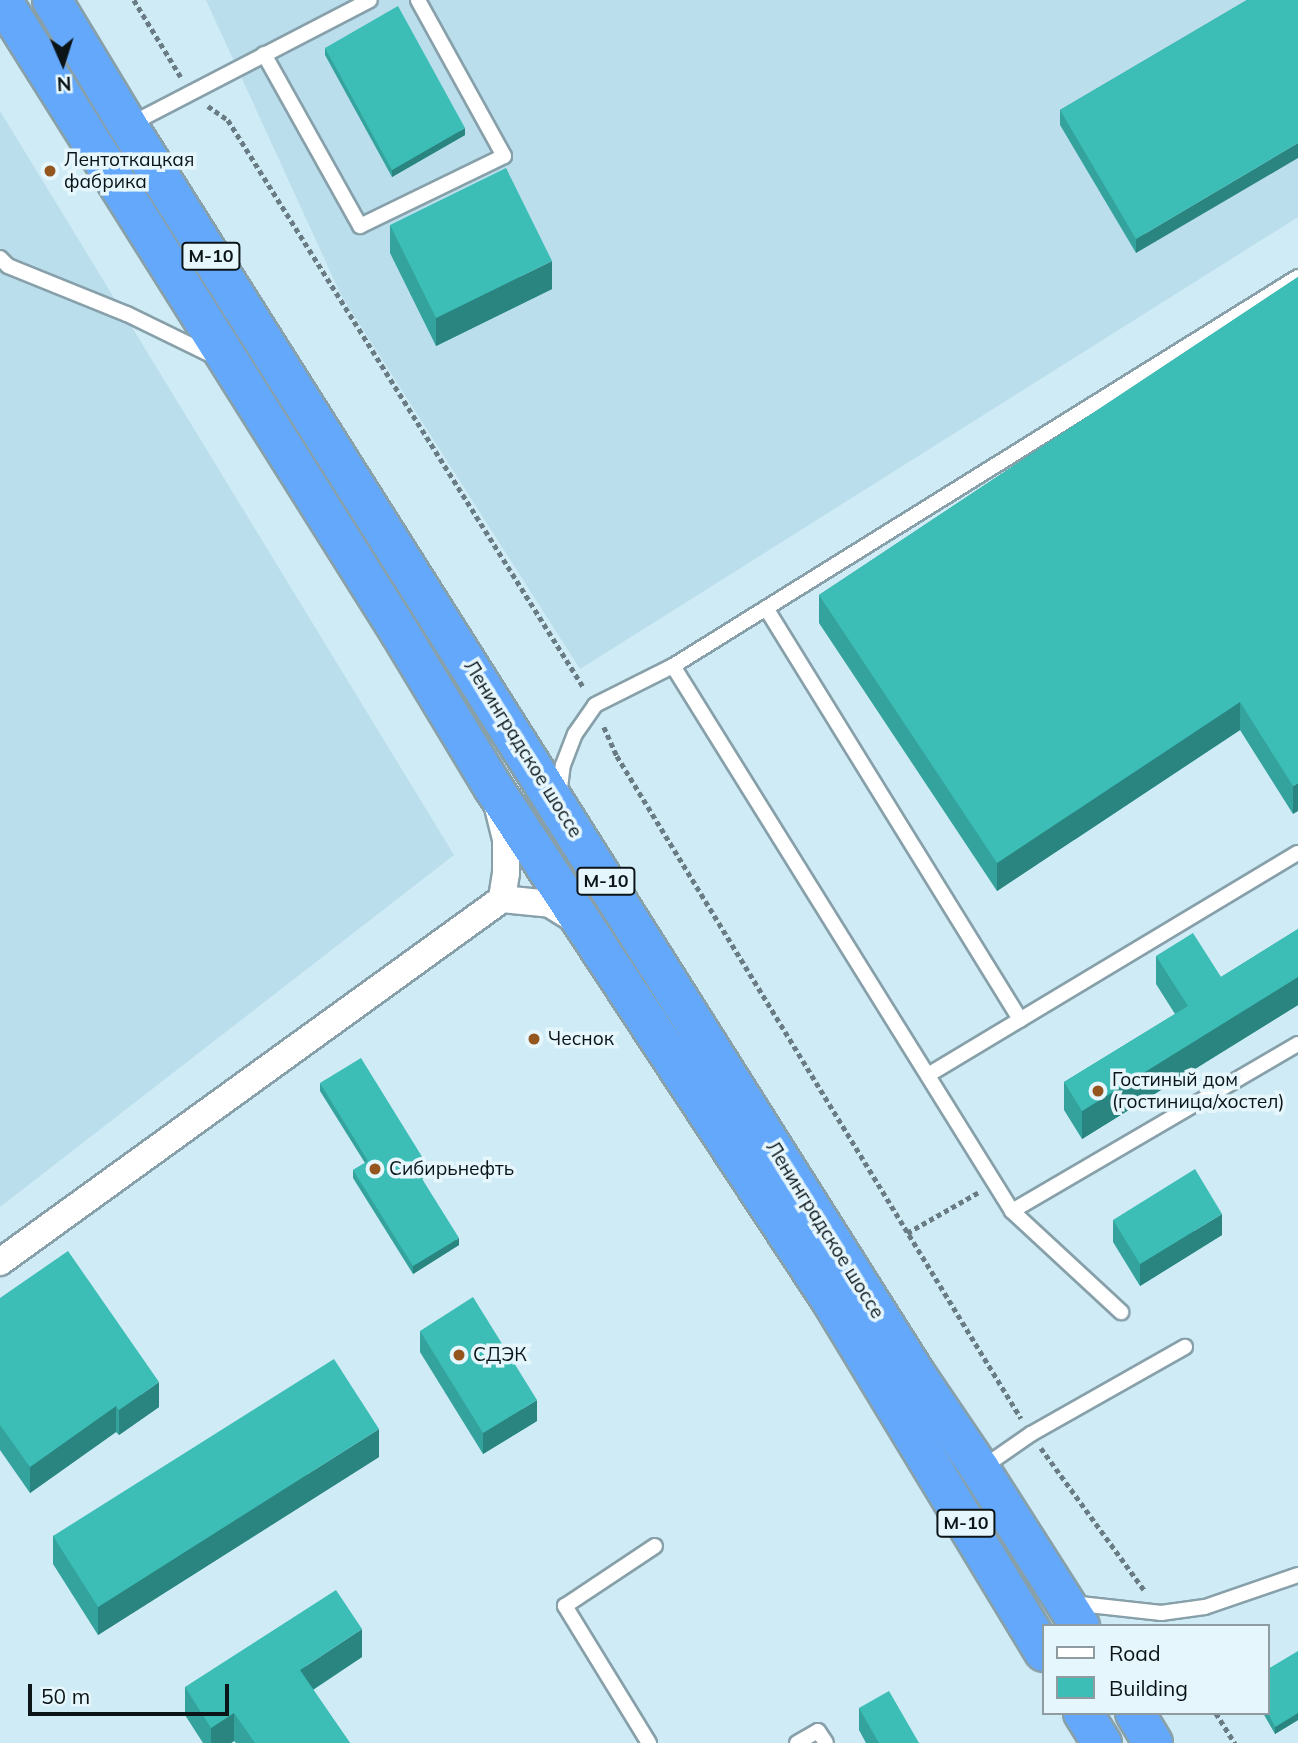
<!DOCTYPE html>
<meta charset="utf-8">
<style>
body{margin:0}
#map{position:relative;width:1298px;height:1743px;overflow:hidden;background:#cfebf5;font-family:Mulish,sans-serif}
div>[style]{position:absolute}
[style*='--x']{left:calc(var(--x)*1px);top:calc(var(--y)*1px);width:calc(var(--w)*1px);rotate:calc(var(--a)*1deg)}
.built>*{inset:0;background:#badeec}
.path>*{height:4.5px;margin-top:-2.25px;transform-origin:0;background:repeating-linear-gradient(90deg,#6a7c83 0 5px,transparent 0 8.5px)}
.roads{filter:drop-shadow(2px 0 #87a0aa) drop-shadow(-2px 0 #87a0aa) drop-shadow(0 2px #87a0aa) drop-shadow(0 -2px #87a0aa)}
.service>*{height:14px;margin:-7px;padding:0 7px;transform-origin:7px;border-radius:7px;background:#fff}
.minor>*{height:26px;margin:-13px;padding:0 13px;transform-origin:13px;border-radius:13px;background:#fff}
.trunk>*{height:38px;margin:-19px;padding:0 19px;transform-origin:19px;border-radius:19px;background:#64a8fc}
.wall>*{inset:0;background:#34a39d}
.shaded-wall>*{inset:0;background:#2a847f}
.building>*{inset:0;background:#3cbdb6}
.dots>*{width:19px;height:19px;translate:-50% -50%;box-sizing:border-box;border:4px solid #e5f6fc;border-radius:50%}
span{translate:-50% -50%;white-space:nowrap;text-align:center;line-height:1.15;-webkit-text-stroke:7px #e5f6fc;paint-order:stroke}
.shield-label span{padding:2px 5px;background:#e5f6fc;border:2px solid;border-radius:5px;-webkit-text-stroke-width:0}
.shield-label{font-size:18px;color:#0b1518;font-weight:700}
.poi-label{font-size:19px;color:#0b1518}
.left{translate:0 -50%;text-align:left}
.street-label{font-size:19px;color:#0b1518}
.legend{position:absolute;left:1042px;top:1624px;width:228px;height:91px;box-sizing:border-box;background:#e5f6fc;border:2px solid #8e9ca1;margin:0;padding:9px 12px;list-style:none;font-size:21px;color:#0b1518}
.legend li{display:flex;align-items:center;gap:14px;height:35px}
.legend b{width:35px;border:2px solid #8e9ca1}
.north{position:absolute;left:28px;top:28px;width:70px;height:70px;-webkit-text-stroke:5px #e5f6fc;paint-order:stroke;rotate:177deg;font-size:19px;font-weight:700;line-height:28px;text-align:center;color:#0b1518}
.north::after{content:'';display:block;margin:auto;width:24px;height:32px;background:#0b1518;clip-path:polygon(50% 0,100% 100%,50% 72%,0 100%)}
.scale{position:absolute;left:28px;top:1684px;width:201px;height:32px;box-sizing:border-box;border:4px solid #0b1518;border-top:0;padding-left:9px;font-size:21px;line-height:24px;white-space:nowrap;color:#0b1518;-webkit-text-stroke:5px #e5f6fc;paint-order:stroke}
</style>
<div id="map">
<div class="built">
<div style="clip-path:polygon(206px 0,1298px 0,1298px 217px,580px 669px,341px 295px)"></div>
<div style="clip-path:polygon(0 111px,454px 855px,0 1207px)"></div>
</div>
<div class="path">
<div style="--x:134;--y:0;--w:90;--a:58.6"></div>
<div style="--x:208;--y:106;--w:24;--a:35"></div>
<div style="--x:228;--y:120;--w:670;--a:57.92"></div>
<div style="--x:604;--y:727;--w:32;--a:66"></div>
<div style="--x:617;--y:756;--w:776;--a:58.61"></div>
<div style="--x:907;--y:1233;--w:83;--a:-29.7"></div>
<div style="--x:1041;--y:1448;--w:177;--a:54"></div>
<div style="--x:1216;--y:1713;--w:36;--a:58"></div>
</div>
<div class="roads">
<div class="service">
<div style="--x:264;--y:54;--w:197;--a:60.8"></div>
<div style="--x:360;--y:226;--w:160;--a:-25.9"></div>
<div style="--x:504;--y:156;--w:178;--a:-118.9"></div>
<div style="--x:129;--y:125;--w:271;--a:-27.4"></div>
<div style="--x:0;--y:258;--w:11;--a:45"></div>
<div style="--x:8;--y:266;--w:128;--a:22"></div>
<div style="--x:127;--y:314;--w:93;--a:26"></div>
<div style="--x:766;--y:608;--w:484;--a:58.3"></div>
<div style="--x:673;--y:666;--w:642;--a:58.12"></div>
<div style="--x:1012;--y:1211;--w:149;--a:42.8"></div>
<div style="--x:559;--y:796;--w:31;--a:-83"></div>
<div style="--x:563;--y:765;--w:33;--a:-69"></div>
<div style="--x:575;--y:734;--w:35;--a:-55"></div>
<div style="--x:595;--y:705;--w:87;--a:-26.6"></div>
<div style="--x:673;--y:666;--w:736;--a:-31.9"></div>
<div style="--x:928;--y:1075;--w:431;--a:-31"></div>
<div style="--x:1012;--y:1211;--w:331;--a:-30.3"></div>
<div style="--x:982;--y:1468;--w:60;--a:-34.8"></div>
<div style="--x:1031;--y:1434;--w:177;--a:-29.5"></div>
<div style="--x:1071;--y:1603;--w:91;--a:6.3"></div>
<div style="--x:1161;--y:1613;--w:44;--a:-7.8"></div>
<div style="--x:1205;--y:1607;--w:98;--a:-19"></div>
<div style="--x:649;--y:1743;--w:161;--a:-121.5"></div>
<div style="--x:565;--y:1606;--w:108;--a:-33.7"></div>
<div style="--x:797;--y:1743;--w:24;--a:-30"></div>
<div style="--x:818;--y:1731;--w:14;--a:56"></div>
</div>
<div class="minor">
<div style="--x:498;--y:807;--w:34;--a:76"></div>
<div style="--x:506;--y:840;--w:33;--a:90"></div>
<div style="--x:506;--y:873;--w:26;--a:99"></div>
<div style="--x:0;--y:1262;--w:619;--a:-35.87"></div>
<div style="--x:502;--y:899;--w:48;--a:5.9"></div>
<div style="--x:550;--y:904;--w:31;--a:32"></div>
</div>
<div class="trunk">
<div style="--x:2;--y:0;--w:748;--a:57.84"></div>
<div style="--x:400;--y:633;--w:180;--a:58.9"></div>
<div style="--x:493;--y:787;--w:617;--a:56.64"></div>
<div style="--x:832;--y:1302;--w:409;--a:58.8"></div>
<div style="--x:52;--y:0;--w:147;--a:58.9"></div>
<div style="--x:128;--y:126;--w:1478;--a:57.74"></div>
<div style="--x:917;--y:1376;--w:112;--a:55.9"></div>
<div style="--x:980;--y:1469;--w:186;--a:57.5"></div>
<div style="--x:1083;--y:1713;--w:36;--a:58"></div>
<div style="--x:1135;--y:1713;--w:35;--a:59"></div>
</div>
</div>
<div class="wall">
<div style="clip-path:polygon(1247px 0,1136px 253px,1060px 125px,1060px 110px)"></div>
<div style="clip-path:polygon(325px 48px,465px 135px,392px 177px,325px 55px)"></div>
<div style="clip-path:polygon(390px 225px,552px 289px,436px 346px,390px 253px)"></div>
<div style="clip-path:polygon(1298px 277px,1293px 814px,1240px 730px,997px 891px,819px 623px,819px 595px)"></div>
<div style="clip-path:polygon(1298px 929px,1298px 1005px,1082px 1139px,1064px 1110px,1064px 1082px,1175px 1014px,1156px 984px,1156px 956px,1221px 977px)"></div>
<div style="clip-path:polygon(320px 1083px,429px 1175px,422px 1179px,459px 1245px,413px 1274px,353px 1178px,353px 1170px,365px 1163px,320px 1091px)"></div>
<div style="clip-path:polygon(1113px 1220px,1222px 1235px,1140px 1286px,1113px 1242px)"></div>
<div style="clip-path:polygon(0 1298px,159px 1407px,119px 1435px,116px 1432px,30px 1493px,0 1450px)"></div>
<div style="clip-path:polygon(420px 1331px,537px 1421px,483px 1454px,420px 1352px)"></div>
<div style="clip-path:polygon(379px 1457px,98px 1635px,53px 1564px,53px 1536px)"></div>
<div style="clip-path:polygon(1298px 1651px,1298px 1720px,1275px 1734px,1263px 1713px,1268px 1713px)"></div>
<div style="clip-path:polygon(362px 1657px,313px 1690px,350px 1743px,236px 1743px,234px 1741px,231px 1743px,203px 1743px,185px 1715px,185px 1687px)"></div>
<div style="clip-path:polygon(859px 1708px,919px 1743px,866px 1743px,859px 1730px)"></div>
</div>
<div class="shaded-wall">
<div style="clip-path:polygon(465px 128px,465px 135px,392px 177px,392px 170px)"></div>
<div style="clip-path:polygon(1298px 143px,1298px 158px,1136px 253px,1136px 239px)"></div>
<div style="clip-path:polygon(552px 261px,552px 289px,436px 346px,436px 318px)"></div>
<div style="clip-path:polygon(1240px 702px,1240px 730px,997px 891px,997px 863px)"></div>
<div style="clip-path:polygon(1298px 783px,1298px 811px,1293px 814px,1293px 786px)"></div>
<div style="clip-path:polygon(1298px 977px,1298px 1005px,1082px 1139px,1082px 1111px)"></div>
<div style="clip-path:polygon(429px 1168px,429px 1175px,419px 1181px,419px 1174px)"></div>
<div style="clip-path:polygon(1222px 1214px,1222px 1235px,1140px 1286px,1140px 1264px)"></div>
<div style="clip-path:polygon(459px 1238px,459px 1245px,413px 1274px,413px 1266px)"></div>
<div style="clip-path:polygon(159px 1382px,159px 1407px,119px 1435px,119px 1410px)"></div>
<div style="clip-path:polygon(537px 1400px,537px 1421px,483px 1454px,483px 1433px)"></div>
<div style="clip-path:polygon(116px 1406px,116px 1432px,30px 1493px,30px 1467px)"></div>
<div style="clip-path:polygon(379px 1429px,379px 1457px,98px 1635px,98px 1607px)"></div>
<div style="clip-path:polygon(362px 1629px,362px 1657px,300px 1698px,300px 1670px)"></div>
<div style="clip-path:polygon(234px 1713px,234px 1741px,231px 1743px,211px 1743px,211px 1728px)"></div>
<div style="clip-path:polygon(1298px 1713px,1298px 1720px,1275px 1734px,1275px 1727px)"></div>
</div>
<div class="building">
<div style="clip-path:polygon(1247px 0,1298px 0,1298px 143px,1136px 239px,1060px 110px)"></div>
<div style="clip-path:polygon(398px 6px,465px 128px,392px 170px,325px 48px)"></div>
<div style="clip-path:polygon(506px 168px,552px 261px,436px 318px,390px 225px)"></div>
<div style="clip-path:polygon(1298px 277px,1298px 783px,1293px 786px,1240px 702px,997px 863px,819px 595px)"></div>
<div style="clip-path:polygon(1298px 929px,1298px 977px,1082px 1111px,1064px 1082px,1188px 1006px,1156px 956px,1193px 933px,1221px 977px)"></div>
<div style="clip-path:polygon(361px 1058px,429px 1168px,419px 1174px,459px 1238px,413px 1266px,353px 1170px,368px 1161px,320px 1083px)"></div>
<div style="clip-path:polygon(1195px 1169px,1222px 1214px,1140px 1264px,1113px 1220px)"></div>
<div style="clip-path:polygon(68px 1251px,159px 1382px,119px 1410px,116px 1406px,30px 1467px,0 1425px,0 1298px)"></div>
<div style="clip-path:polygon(473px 1297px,537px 1400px,483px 1433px,420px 1331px)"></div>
<div style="clip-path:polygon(334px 1359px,379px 1429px,98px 1607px,53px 1536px)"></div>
<div style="clip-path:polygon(336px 1590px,362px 1629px,300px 1670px,350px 1743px,255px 1743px,234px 1713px,211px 1728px,185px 1687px)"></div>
<div style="clip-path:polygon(1298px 1651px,1298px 1713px,1275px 1727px,1268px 1713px,1268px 1669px)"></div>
<div style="clip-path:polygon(889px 1691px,919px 1743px,879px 1743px,859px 1708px)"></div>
</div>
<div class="dots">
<div style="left:50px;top:171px;background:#95551e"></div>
<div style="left:534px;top:1039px;background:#95551e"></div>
<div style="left:1098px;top:1091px;background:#95551e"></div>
<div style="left:375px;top:1169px;background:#95551e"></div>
<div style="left:459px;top:1355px;background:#95551e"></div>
</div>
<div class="shield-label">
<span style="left:211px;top:256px">М-10</span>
<span style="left:606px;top:881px">М-10</span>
<span style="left:966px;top:1523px">М-10</span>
</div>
<div class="poi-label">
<span class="left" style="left:64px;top:171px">Лентоткацкая<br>фабрика</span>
<span class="left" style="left:548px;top:1039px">Чеснок</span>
<span class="left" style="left:1112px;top:1091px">Гостиный дом<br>(гостиница/хостел)</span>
<span class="left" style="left:389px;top:1169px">Сибирьнефть</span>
<span class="left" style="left:473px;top:1355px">СДЭК</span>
</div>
<div class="street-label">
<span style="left:523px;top:749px;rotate:58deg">Ленинградское шоссе</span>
<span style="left:825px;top:1230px;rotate:58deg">Ленинградское шоссе</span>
</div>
<ul class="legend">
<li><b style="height:9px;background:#fff"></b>Road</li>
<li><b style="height:19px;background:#3cbdb6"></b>Building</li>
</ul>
<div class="north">N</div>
<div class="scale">50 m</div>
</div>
